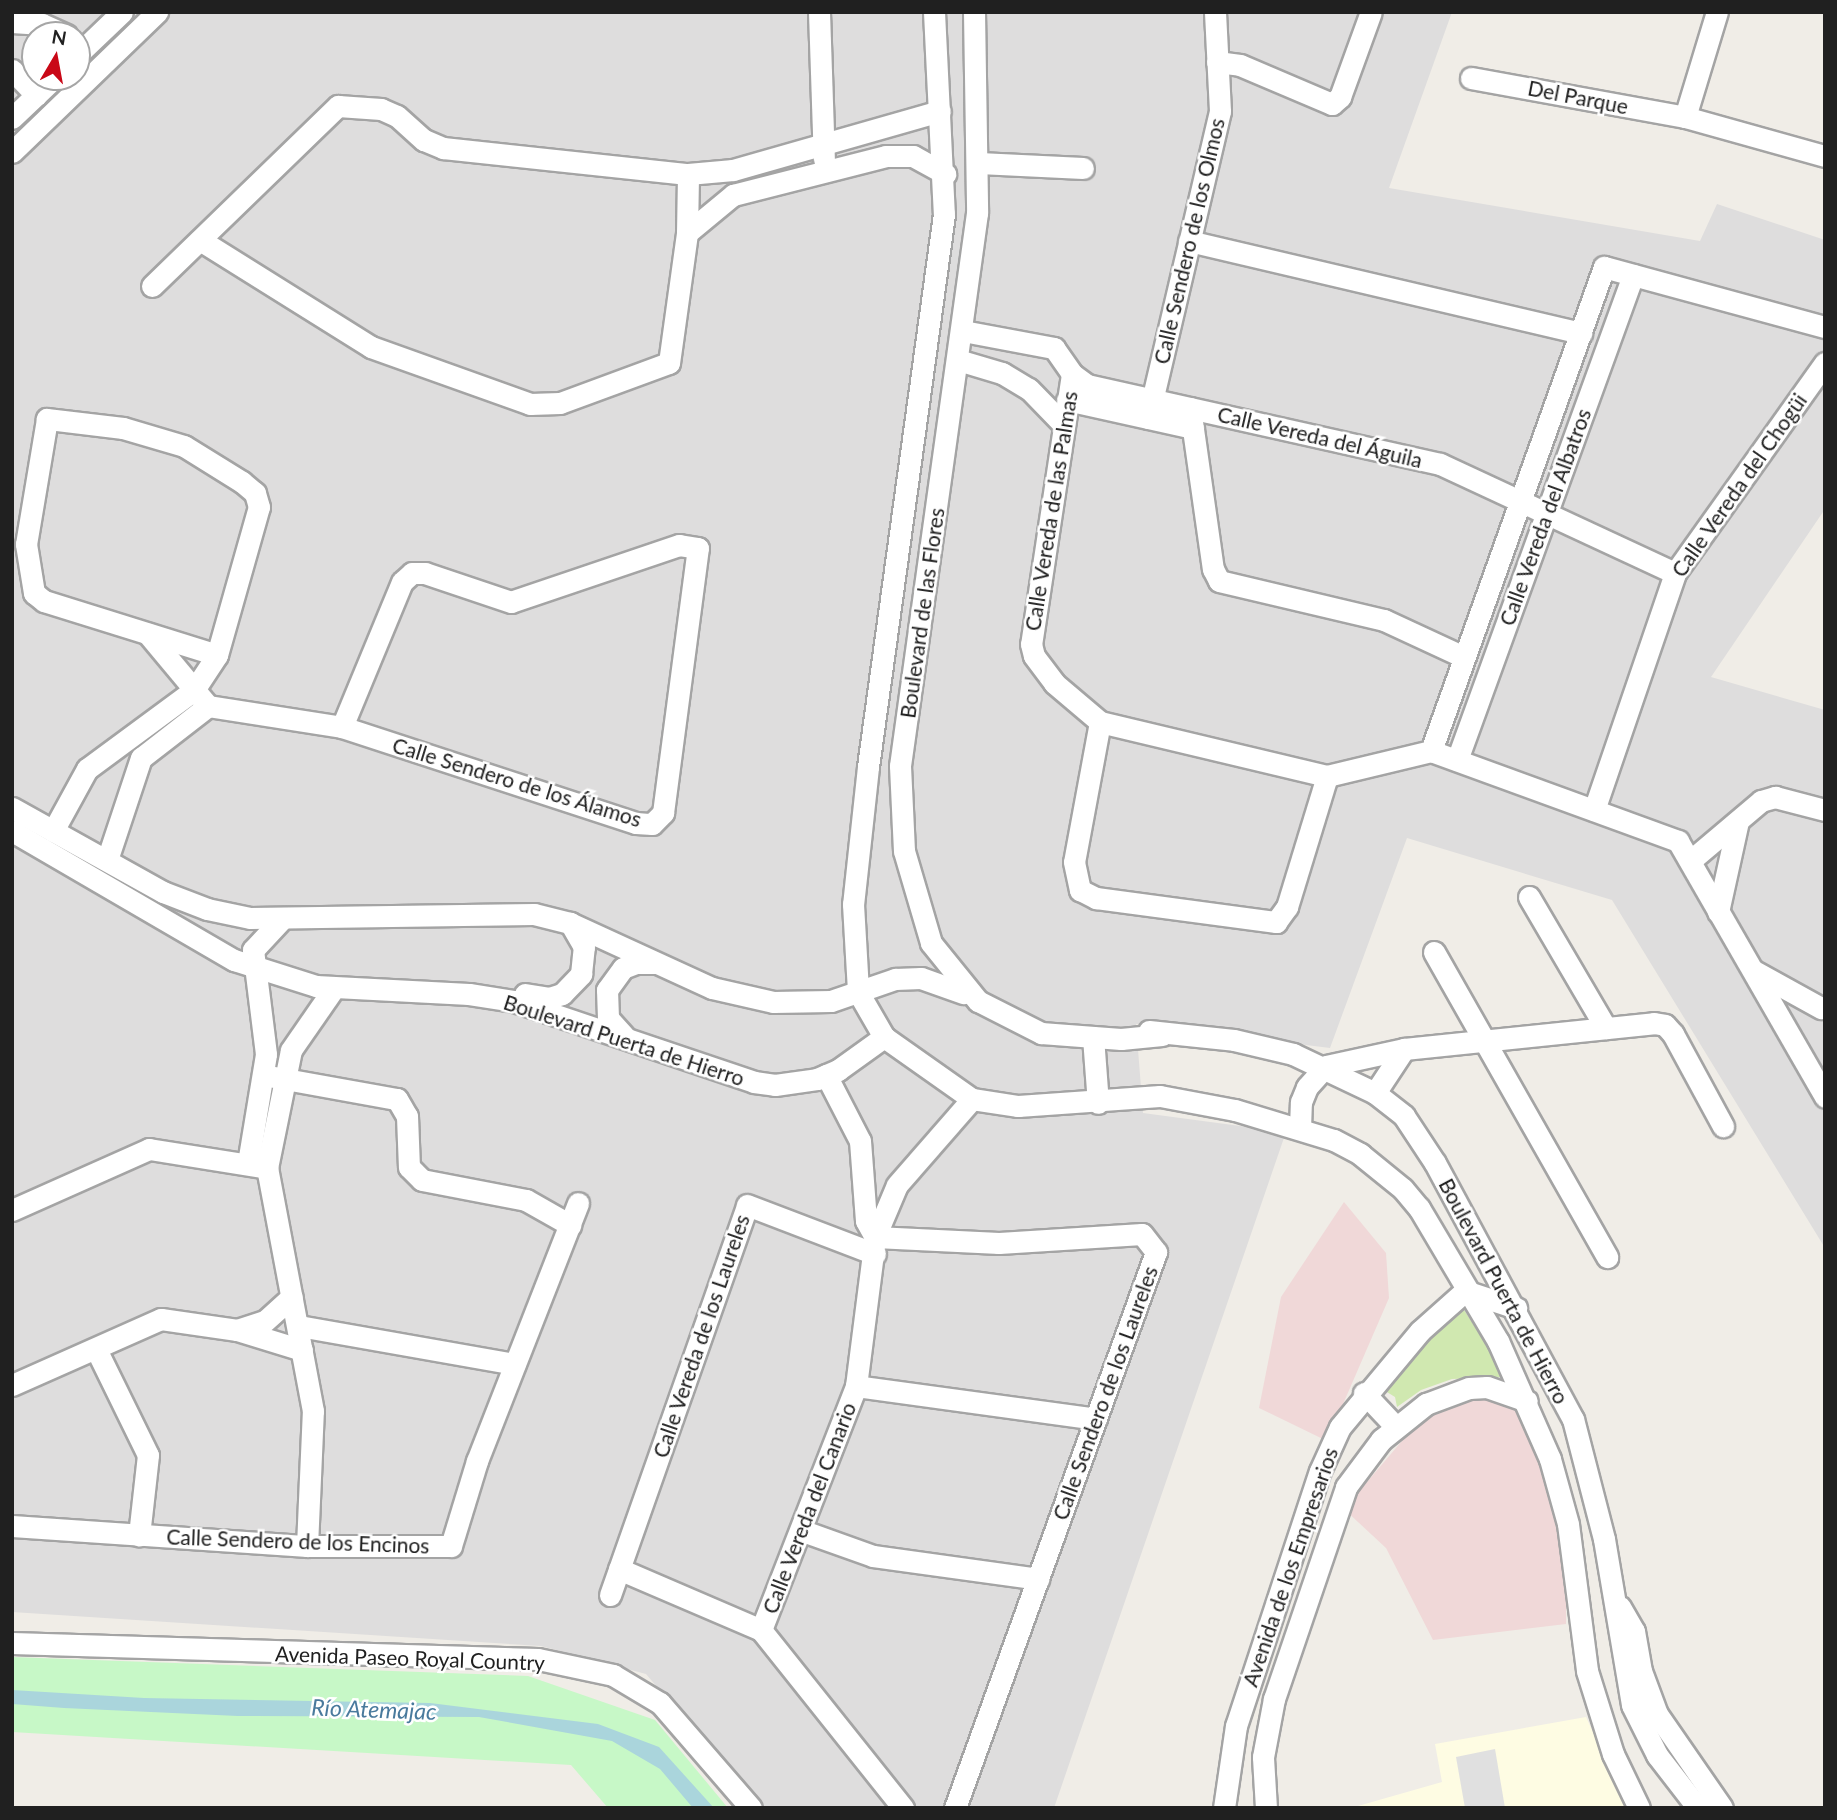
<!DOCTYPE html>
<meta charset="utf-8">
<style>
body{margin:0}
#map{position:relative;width:1837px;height:1820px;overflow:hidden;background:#f0ede7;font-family:Lato,sans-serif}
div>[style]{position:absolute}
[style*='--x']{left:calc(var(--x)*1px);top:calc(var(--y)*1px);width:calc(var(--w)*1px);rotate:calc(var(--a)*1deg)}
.residential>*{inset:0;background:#dedddd}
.commercial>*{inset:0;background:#f0d8d8}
.education>*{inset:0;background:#fefce3}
.grass>*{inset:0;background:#d0e8b0}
.park>*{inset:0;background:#c7f8c7}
.parking>*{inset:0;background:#e0e0e0}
.water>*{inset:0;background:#aad5dc}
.roads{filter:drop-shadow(2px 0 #a4a4a4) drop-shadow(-2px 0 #a4a4a4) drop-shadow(0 2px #a4a4a4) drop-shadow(0 -2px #a4a4a4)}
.minor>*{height:21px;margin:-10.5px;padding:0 10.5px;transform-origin:10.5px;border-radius:10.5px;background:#fff}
span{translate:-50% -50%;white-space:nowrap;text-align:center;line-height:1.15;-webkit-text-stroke:5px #fff;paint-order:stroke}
.street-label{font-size:21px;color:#202020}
.water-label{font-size:23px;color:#497a9d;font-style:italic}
.frame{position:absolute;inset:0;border:14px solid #202020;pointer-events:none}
.north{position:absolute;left:21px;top:21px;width:70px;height:70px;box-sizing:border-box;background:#fff;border:2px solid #a6a6a6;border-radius:50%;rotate:10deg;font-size:19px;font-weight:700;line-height:28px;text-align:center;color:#202020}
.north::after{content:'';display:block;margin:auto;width:24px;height:32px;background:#c90817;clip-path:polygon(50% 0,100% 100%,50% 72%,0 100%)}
</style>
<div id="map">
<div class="residential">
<div style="clip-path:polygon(evenodd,12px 12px,1452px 12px,1389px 188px,1700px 241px,1717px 204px,1825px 240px,1825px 509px,1711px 677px,1825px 710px,1825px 1248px,1612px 900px,1407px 838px,1330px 1048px,1136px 1024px,1143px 1113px,1286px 1132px,1054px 1808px,760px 1808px,646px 1674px,541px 1646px,12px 1612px,12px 12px,35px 35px,77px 35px,77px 77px,35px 77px,35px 35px)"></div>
</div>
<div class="commercial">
<div style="clip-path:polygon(1344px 1202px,1386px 1253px,1389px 1298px,1327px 1441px,1259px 1408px,1281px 1297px)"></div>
<div style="clip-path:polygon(1480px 1397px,1521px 1410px,1566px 1524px,1566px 1624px,1433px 1640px,1386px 1548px,1344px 1509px,1419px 1421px)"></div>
</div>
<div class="education">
<div style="clip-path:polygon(1586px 1717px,1628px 1808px,1351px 1808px,1442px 1782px,1435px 1744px)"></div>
</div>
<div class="grass">
<div style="clip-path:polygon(1459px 1302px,1507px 1377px,1452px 1379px,1421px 1390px,1397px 1407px,1395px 1397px,1377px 1386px)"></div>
</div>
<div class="park">
<div style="clip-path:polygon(12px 1657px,528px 1676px,655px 1720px,728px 1808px,608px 1808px,571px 1765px,12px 1732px)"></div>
</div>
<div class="parking">
<div style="clip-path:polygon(1495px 1749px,1505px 1808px,1465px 1808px,1456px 1757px)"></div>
</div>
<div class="water">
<div style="clip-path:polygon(12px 1690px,144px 1698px,430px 1703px,598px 1724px,659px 1747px,714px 1808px,693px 1808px,660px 1769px,612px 1741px,479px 1717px,238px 1716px,64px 1708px,12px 1704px)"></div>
</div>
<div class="roads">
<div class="minor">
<div style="--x:819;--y:12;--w:147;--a:88.1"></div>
<div style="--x:934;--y:12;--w:202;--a:87.2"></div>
<div style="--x:944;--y:214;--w:558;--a:97.83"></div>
<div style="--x:868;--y:767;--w:138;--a:96.2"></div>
<div style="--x:853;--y:904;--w:88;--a:86.7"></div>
<div style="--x:858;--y:992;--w:52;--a:60"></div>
<div style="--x:884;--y:1037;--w:108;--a:35.2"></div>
<div style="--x:972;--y:1099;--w:47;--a:8.7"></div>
<div style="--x:1018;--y:1106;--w:142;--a:-4"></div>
<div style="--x:1160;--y:1096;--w:76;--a:10.6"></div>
<div style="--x:1235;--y:1110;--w:103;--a:16.9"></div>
<div style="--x:1334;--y:1140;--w:30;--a:28"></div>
<div style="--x:1360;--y:1154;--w:55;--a:39.1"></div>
<div style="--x:1403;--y:1189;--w:25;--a:50"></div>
<div style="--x:1419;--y:1208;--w:155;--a:59.3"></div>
<div style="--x:1498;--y:1341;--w:129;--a:66.2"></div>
<div style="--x:1550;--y:1459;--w:67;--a:74.5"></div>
<div style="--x:1568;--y:1524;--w:148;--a:82.6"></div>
<div style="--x:1587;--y:1671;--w:87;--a:72.6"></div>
<div style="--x:1613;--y:1754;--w:60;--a:64.3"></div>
<div style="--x:974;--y:12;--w:201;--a:89.1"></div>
<div style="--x:977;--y:213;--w:558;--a:97.93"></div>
<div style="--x:900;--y:766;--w:85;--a:87.3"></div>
<div style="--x:904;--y:851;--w:96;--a:73.6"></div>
<div style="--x:931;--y:943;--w:75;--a:51"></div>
<div style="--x:978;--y:1001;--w:71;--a:26.9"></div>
<div style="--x:1041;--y:1033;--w:80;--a:4.3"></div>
<div style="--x:1121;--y:1039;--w:41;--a:-5.6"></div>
<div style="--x:12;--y:22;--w:30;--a:4"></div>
<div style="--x:42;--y:24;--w:27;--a:24"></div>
<div style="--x:77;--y:55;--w:62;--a:-43.7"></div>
<div style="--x:1217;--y:62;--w:23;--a:7"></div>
<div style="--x:1240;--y:65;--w:100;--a:23"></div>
<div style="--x:1332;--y:104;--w:11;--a:-41"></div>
<div style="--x:1340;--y:97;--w:90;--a:-70"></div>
<div style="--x:12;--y:70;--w:35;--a:46"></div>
<div style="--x:1471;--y:78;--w:218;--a:10.3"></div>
<div style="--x:1685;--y:117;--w:145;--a:15.6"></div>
<div style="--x:1685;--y:117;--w:110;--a:-73.1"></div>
<div style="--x:12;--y:118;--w:59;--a:-43.6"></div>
<div style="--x:12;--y:152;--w:202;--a:-44"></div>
<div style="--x:979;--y:163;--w:104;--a:2.8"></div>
<div style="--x:687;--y:233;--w:60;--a:-39.6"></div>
<div style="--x:733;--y:195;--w:158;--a:-14.3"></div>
<div style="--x:886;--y:156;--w:27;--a:0"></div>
<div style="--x:913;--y:156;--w:37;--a:29"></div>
<div style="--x:200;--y:240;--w:202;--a:32"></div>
<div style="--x:371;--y:347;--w:169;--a:19.7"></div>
<div style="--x:530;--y:404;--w:30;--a:-2"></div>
<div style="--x:560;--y:403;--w:116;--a:-20.2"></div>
<div style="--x:669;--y:363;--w:131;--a:-82.1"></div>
<div style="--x:687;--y:233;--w:59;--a:-89"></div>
<div style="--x:1189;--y:241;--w:403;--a:13.2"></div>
<div style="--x:152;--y:286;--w:259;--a:-44.1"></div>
<div style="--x:338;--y:106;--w:43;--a:4"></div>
<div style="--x:381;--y:109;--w:17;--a:24"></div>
<div style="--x:397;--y:116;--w:36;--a:42"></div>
<div style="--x:424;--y:140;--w:21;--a:23"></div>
<div style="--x:443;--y:148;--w:246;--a:6.1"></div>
<div style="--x:688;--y:174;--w:45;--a:-5.1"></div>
<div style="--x:733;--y:170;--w:215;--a:-15.9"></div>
<div style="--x:963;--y:331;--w:93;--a:10.6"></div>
<div style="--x:1054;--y:348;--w:32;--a:55"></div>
<div style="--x:1072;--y:374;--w:19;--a:36"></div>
<div style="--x:1087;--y:385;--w:362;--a:12.6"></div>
<div style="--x:1440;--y:464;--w:259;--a:24.9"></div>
<div style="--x:958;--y:360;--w:46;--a:16.5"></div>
<div style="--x:1002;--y:373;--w:31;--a:31"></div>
<div style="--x:1029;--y:389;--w:50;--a:45.8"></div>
<div style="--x:1072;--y:374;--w:273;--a:98.6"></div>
<div style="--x:1031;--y:644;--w:12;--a:76"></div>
<div style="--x:1034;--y:656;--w:34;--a:53"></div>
<div style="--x:1054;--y:683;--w:60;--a:40.3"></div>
<div style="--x:1100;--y:722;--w:233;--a:13.4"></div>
<div style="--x:1327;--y:776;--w:107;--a:-13.5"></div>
<div style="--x:1431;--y:751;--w:263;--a:20"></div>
<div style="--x:1678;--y:841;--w:295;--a:60.1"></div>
<div style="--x:1067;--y:400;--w:129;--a:12.5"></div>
<div style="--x:1190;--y:408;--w:163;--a:81.9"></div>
<div style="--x:1213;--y:569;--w:13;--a:63"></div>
<div style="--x:1219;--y:581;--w:170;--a:13.3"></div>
<div style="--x:1384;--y:620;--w:88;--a:24.8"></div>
<div style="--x:1148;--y:418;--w:315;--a:-76.8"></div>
<div style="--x:1220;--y:111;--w:99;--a:-92.9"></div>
<div style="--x:148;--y:634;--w:94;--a:50.2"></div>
<div style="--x:208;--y:706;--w:136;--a:8.9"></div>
<div style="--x:342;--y:727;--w:309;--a:18.1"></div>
<div style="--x:636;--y:823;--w:16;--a:4"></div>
<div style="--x:652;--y:824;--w:16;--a:-45"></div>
<div style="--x:663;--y:813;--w:267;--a:-82.5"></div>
<div style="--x:698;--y:548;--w:19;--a:-171"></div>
<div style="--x:679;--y:545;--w:177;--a:161.3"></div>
<div style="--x:511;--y:602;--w:91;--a:-161.4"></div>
<div style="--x:425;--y:573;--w:13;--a:180"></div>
<div style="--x:412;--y:573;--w:13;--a:138"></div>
<div style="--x:402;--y:582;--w:157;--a:112.5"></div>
<div style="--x:1100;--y:722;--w:142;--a:100.5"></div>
<div style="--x:1074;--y:862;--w:29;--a:78"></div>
<div style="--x:1080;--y:890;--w:18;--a:27"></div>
<div style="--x:1096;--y:898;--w:182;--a:7.6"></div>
<div style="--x:1276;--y:922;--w:19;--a:-54"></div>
<div style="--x:1287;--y:907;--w:137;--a:-73"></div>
<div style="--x:1431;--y:751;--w:514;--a:-70.33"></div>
<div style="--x:1604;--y:267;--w:229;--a:15.2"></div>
<div style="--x:1457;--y:760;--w:516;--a:-70.05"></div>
<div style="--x:12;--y:808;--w:173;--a:29.1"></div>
<div style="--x:163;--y:892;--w:47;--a:21.1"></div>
<div style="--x:207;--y:909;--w:44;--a:11.8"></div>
<div style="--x:250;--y:918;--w:284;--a:-0.8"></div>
<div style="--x:534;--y:914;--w:37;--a:14"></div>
<div style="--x:570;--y:923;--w:156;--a:24.6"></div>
<div style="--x:712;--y:988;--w:63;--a:12.9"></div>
<div style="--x:773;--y:1002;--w:58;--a:-1"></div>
<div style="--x:831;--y:1001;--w:68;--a:-19"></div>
<div style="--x:895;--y:979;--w:26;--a:-2"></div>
<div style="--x:921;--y:978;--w:45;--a:19.7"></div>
<div style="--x:1594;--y:810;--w:250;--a:-71.1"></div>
<div style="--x:1675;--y:573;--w:258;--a:-54.5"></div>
<div style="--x:12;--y:831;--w:257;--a:30.2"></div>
<div style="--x:234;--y:960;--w:86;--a:17.6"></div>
<div style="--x:316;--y:986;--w:153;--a:3"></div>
<div style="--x:469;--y:994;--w:46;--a:8.8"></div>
<div style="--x:514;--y:1001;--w:253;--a:18.6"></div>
<div style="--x:754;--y:1082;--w:21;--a:8"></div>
<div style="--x:775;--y:1085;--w:42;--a:-8.1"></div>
<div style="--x:817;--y:1079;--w:23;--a:-23"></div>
<div style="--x:838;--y:1070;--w:57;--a:-35.7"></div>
<div style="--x:53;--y:831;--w:71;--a:-61.3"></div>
<div style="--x:87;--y:769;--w:133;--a:-36.4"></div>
<div style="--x:194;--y:690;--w:42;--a:-56.7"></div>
<div style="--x:217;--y:655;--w:154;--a:-74.2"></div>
<div style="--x:259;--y:507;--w:15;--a:-106"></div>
<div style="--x:255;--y:493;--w:17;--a:-140"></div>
<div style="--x:242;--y:482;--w:68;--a:-148.2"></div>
<div style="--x:184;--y:446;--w:64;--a:-163.6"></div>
<div style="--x:123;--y:428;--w:77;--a:-173.2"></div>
<div style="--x:47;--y:419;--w:127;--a:99.5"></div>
<div style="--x:26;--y:544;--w:50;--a:80.7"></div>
<div style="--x:34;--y:593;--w:13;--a:39"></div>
<div style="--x:44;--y:601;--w:181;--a:17.3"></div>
<div style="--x:107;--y:860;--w:108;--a:-71.6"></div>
<div style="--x:141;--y:758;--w:85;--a:-37.8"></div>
<div style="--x:1690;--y:861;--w:93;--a:-40.2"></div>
<div style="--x:1761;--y:801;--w:15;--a:-16"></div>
<div style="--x:1775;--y:797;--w:52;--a:14.6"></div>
<div style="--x:1529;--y:897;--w:152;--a:59.6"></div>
<div style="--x:1718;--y:912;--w:93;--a:-77.6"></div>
<div style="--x:1434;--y:952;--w:351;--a:60.4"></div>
<div style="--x:1754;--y:971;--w:77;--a:28.9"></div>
<div style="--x:525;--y:994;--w:24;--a:9"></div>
<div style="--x:549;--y:998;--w:14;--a:-17"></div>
<div style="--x:562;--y:994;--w:28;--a:-46"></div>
<div style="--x:581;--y:974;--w:27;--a:-84"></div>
<div style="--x:584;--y:947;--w:28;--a:-120"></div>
<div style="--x:1149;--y:1031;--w:85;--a:6"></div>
<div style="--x:1234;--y:1040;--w:61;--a:13.3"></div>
<div style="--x:1293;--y:1054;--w:91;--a:25.4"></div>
<div style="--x:1375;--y:1093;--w:37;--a:38"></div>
<div style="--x:1404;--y:1116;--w:56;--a:56.6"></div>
<div style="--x:1435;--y:1163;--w:291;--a:61.7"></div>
<div style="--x:1573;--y:1419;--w:124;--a:75.5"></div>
<div style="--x:1604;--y:1539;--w:168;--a:80.4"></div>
<div style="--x:1632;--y:1705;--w:56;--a:63.4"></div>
<div style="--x:1657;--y:1755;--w:67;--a:52.3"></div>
<div style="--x:625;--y:1037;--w:25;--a:-132"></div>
<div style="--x:608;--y:1018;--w:28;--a:-92"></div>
<div style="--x:607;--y:990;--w:27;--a:-54"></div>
<div style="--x:623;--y:968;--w:14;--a:-21"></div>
<div style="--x:636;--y:963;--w:19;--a:0"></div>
<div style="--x:1093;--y:1037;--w:66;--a:85.7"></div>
<div style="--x:263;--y:1075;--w:136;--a:10.2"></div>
<div style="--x:397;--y:1099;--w:20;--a:60"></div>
<div style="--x:407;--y:1116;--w:51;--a:87.8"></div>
<div style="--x:409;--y:1167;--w:18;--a:45"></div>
<div style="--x:422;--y:1180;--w:106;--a:10.9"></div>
<div style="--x:526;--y:1200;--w:51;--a:29.6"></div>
<div style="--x:826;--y:1075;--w:74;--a:62.7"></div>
<div style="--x:860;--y:1141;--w:80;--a:85.7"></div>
<div style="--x:866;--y:1221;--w:18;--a:61"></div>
<div style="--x:1375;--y:1093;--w:53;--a:-56.6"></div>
<div style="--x:1300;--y:1128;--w:26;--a:-88"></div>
<div style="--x:1301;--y:1102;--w:16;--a:-68"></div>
<div style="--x:1307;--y:1087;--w:28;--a:-48"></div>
<div style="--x:1326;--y:1066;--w:80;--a:-12.3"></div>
<div style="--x:1404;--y:1049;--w:251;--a:-5.9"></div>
<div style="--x:1654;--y:1023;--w:11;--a:10"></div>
<div style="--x:1665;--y:1025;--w:12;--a:48"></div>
<div style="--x:1673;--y:1034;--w:105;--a:61.5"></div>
<div style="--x:248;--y:1163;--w:110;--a:-80.6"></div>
<div style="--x:266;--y:1054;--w:105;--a:-97.1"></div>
<div style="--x:253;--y:950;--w:41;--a:-47"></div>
<div style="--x:12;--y:1210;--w:150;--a:-24"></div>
<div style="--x:149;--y:1149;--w:120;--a:9.1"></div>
<div style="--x:875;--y:1237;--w:124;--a:2.8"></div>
<div style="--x:999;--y:1243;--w:143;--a:-3.6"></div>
<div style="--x:1142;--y:1234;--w:23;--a:52"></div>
<div style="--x:1156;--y:1252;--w:591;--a:109.88"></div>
<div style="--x:299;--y:1326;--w:219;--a:10"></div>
<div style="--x:237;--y:1330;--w:29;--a:-18"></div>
<div style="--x:265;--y:1321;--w:36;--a:-42"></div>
<div style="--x:96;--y:1349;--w:118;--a:63.9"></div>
<div style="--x:148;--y:1455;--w:81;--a:96.4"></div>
<div style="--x:12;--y:1385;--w:163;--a:-23.9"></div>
<div style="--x:161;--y:1319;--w:77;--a:8.2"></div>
<div style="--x:237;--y:1330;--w:68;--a:17.1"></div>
<div style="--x:856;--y:1386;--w:242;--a:7.8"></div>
<div style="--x:1364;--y:1393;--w:47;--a:46.7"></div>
<div style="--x:12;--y:1526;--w:296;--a:3.9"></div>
<div style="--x:307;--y:1546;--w:144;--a:0"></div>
<div style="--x:451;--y:1546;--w:89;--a:-73"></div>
<div style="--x:477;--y:1461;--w:277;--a:-68.6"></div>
<div style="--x:803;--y:1531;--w:74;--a:19.7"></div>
<div style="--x:873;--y:1556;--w:167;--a:7.9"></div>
<div style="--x:307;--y:1546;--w:135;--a:-87.5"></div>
<div style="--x:313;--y:1411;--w:247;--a:-100.7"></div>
<div style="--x:267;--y:1168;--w:120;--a:-78.5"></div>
<div style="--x:291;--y:1050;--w:75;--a:-55.3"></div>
<div style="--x:619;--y:1569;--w:155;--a:23.2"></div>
<div style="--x:761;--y:1630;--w:228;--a:51.4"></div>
<div style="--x:610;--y:1595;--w:413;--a:-70.6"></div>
<div style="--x:747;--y:1205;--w:137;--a:20.9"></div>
<div style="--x:1620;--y:1607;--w:28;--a:60"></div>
<div style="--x:1634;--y:1631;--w:41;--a:80.1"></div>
<div style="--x:1641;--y:1671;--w:46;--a:69.6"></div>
<div style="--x:1657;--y:1714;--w:114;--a:55.3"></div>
<div style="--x:761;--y:1630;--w:262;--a:-68.7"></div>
<div style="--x:856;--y:1386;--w:150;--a:-82.7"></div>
<div style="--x:875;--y:1237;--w:56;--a:-67.1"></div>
<div style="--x:897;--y:1185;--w:114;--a:-48.9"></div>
<div style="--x:12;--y:1643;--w:526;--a:1.74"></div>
<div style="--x:538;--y:1659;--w:77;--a:12"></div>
<div style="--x:613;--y:1675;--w:55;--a:30.8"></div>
<div style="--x:660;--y:1703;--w:139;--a:49.1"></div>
<div style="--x:1224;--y:1808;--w:83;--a:-81.7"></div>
<div style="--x:1236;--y:1726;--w:268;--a:-71.8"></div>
<div style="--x:1320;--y:1471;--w:48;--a:-65.6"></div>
<div style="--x:1340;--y:1427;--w:125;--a:-50.2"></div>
<div style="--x:1420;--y:1331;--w:60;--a:-41.6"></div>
<div style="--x:1465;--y:1291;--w:54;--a:18.4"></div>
<div style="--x:1266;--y:1808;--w:51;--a:-93.4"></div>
<div style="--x:1263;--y:1757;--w:59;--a:-79.3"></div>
<div style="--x:1274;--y:1699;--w:224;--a:-71.2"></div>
<div style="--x:1346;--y:1487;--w:59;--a:-53.3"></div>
<div style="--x:1381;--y:1440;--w:58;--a:-38.7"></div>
<div style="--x:1426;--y:1404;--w:46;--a:-20.4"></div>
<div style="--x:1469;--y:1388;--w:18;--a:-3"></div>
<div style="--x:1487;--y:1387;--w:42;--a:19.3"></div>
</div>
</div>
<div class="street-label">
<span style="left:1578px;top:97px;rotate:11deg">Del Parque</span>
<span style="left:1189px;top:241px;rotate:-77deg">Calle Sendero de los Olmos</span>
<span style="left:1320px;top:437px;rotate:13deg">Calle Vereda del Águila</span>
<span style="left:1739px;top:485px;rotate:-55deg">Calle Vereda del Chogüi</span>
<span style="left:1051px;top:511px;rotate:-81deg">Calle Vereda de las Palmas</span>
<span style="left:1545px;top:517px;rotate:-70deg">Calle Vereda del Albatros</span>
<span style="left:922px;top:613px;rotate:-82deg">Boulevard de las Flores</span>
<span style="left:517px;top:782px;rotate:17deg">Calle Sendero de los Álamos</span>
<span style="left:624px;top:1040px;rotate:18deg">Boulevard Puerta de Hierro</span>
<span style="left:1504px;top:1291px;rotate:62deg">Boulevard Puerta de Hierro</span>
<span style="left:701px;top:1336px;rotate:-71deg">Calle Vereda de los Laureles</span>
<span style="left:1105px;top:1393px;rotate:-70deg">Calle Sendero de los Laureles</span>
<span style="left:809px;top:1508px;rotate:-69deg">Calle Vereda del Canario</span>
<span style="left:298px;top:1541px;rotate:2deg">Calle Sendero de los Encinos</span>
<span style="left:1290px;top:1567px;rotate:-71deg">Avenida de los Empresarios</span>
<span style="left:410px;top:1658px;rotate:2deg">Avenida Paseo Royal Country</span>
</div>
<div class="water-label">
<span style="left:374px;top:1709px;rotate:2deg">Río Atemajac</span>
</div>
<div class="frame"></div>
<div class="north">N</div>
</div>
